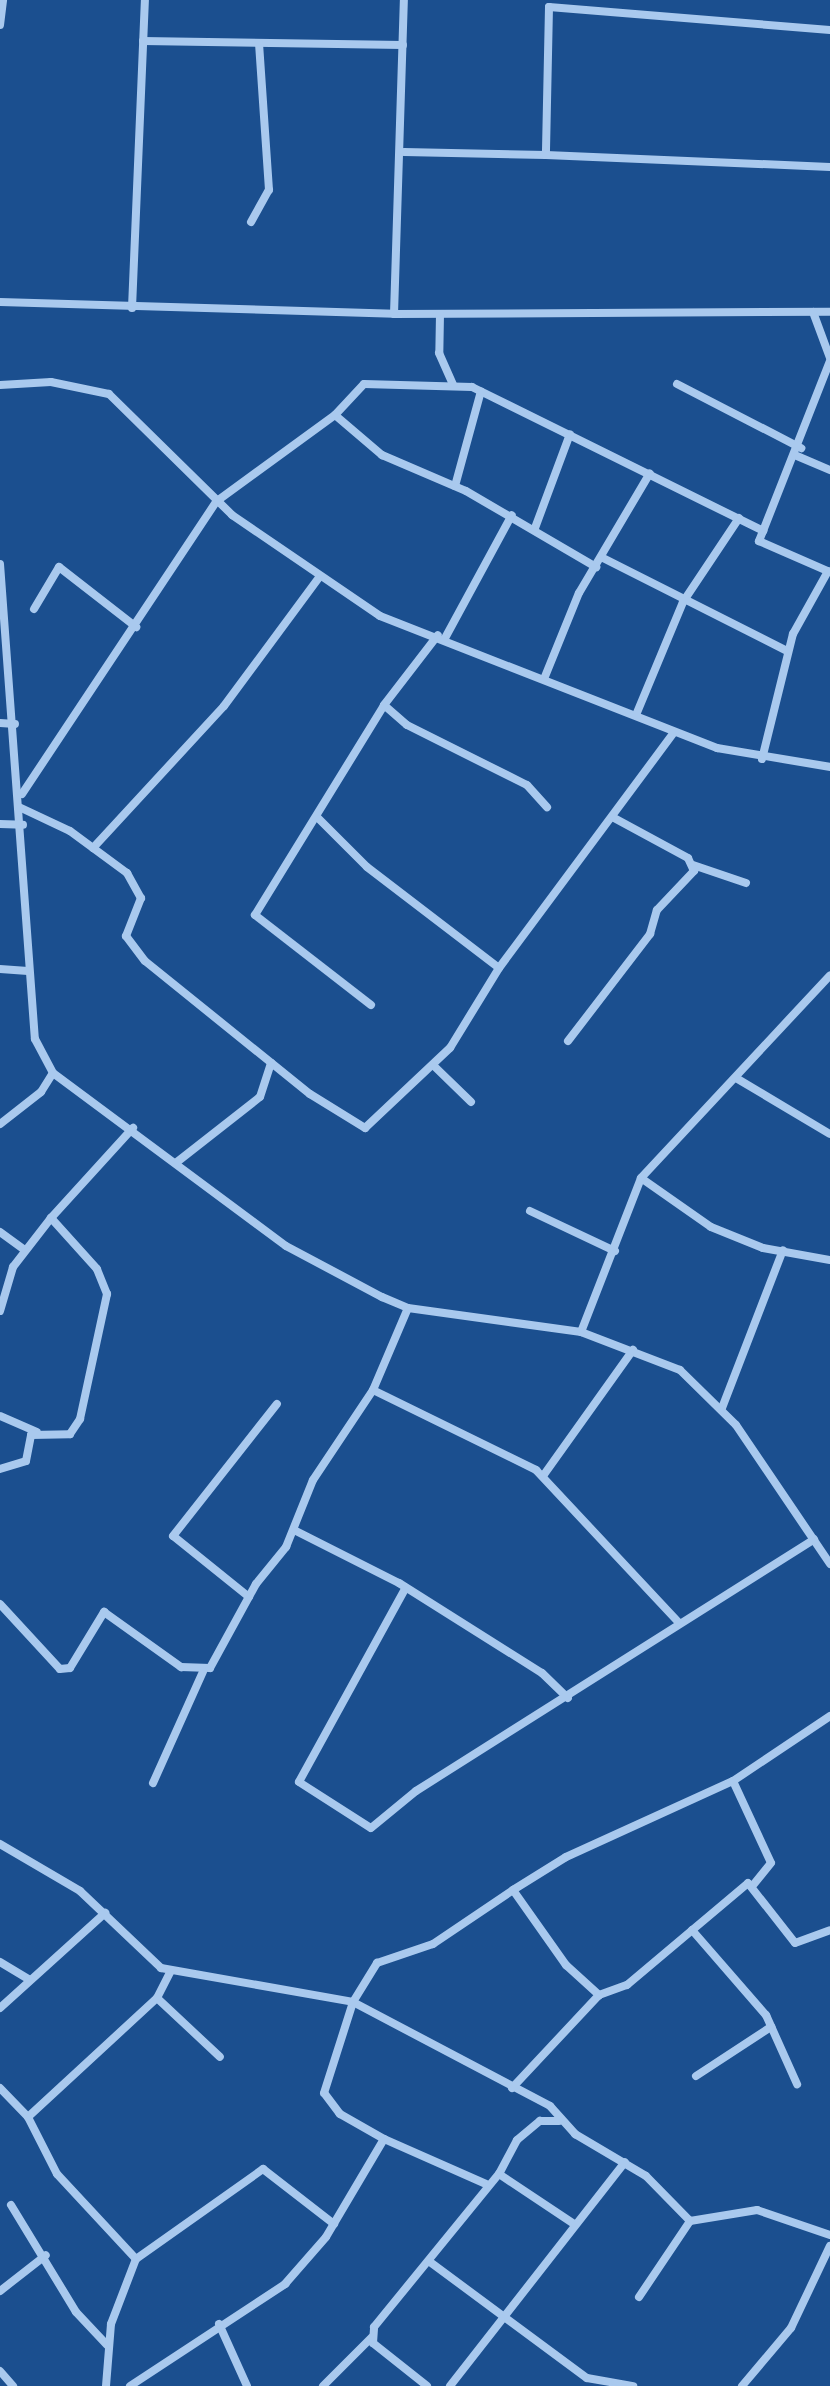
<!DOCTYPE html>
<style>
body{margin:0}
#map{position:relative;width:830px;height:2386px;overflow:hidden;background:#1b4f8f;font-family:"PT Sans Narrow",sans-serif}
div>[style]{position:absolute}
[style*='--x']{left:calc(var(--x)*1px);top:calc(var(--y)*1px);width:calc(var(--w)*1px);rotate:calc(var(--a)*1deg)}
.minor>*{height:8px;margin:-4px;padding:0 4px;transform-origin:4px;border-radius:4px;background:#a9c9ee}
span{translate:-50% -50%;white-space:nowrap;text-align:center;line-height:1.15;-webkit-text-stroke:6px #1b4f8f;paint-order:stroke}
</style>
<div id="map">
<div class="minor">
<div style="--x:0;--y:25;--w:25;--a:-83"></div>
<div style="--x:830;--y:30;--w:282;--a:-175.3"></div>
<div style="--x:549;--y:7;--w:148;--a:91.2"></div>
<div style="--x:546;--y:155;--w:284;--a:2.4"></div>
<div style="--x:143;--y:41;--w:260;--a:0.9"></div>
<div style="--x:404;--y:152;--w:142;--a:1.2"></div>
<div style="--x:251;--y:222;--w:37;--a:-61"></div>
<div style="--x:269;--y:190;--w:147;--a:-93.9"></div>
<div style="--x:0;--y:302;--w:394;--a:1.7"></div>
<div style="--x:394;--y:314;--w:436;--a:-0.3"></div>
<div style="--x:132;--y:308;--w:308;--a:-87.6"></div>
<div style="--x:813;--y:312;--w:49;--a:69.7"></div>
<div style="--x:394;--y:314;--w:314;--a:-88.2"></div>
<div style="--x:440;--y:314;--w:39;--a:91"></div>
<div style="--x:439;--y:353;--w:34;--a:66"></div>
<div style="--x:677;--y:384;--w:140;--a:27.3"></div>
<div style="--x:0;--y:385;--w:51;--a:-3.4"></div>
<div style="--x:51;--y:382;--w:59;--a:11.7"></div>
<div style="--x:109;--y:394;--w:173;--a:44.5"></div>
<div style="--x:232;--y:515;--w:179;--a:34.3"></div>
<div style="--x:380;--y:616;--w:362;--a:21.4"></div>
<div style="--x:717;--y:748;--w:115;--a:9.5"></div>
<div style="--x:335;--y:415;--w:62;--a:40.4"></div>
<div style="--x:382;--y:455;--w:91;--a:23.2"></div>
<div style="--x:466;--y:491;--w:151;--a:30.3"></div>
<div style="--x:797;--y:456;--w:36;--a:23"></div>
<div style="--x:455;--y:486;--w:98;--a:-74.7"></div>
<div style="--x:535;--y:528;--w:100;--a:-69.6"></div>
<div style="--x:763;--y:531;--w:11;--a:112"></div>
<div style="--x:759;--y:541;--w:77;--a:23.6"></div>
<div style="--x:603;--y:558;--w:206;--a:26.8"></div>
<div style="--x:0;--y:564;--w:476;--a:85.8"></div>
<div style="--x:35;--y:1039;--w:38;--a:62"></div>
<div style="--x:53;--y:1073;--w:290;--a:36.6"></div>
<div style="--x:286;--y:1246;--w:109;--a:28"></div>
<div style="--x:382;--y:1297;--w:28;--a:23"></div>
<div style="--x:408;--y:1308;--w:175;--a:7.9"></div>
<div style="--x:581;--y:1332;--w:106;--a:21"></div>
<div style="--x:680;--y:1370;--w:78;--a:44.5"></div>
<div style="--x:736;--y:1425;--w:168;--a:55.9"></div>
<div style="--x:34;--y:609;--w:49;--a:-59.2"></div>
<div style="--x:59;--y:567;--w:98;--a:37.9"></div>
<div style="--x:444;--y:640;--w:142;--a:-61.5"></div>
<div style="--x:544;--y:679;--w:93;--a:-67.9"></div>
<div style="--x:579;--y:593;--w:139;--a:-59.4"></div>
<div style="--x:384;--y:705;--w:30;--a:41"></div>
<div style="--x:407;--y:725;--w:134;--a:26.6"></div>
<div style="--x:527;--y:785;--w:30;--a:48"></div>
<div style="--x:636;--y:715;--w:122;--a:-67.4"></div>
<div style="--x:683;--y:602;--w:101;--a:-56.3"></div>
<div style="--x:0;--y:723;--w:15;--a:4"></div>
<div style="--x:762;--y:759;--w:129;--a:-76.1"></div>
<div style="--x:793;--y:634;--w:72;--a:-60.9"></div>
<div style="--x:22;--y:794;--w:352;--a:-56.4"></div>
<div style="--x:217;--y:501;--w:146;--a:-36.1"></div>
<div style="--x:335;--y:415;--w:42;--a:-46.9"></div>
<div style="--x:364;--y:384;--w:108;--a:1.6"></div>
<div style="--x:472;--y:387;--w:325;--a:26.3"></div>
<div style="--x:763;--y:531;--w:183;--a:-68.5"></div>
<div style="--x:19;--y:807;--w:56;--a:25.2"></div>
<div style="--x:70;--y:831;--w:71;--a:36.4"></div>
<div style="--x:127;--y:873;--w:29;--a:61"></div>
<div style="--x:141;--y:898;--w:41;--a:111.5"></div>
<div style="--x:126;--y:936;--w:31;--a:53"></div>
<div style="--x:145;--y:961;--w:212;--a:38.9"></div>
<div style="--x:310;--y:1094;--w:65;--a:31.7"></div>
<div style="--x:365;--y:1128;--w:117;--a:-43.3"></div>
<div style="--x:450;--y:1048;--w:94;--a:-58.5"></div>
<div style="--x:499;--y:968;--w:294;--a:-53.4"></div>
<div style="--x:318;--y:818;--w:69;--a:45"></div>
<div style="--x:367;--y:867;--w:166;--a:37.4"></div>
<div style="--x:0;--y:824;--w:23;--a:2"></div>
<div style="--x:93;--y:848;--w:193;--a:-47.3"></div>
<div style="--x:224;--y:706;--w:158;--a:-53.5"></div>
<div style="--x:693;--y:865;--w:56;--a:18.8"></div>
<div style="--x:0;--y:969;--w:28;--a:4"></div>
<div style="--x:371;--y:1005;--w:147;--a:-142.2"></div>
<div style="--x:255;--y:915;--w:246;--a:-58.4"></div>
<div style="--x:384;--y:705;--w:88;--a:-52.4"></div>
<div style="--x:568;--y:1041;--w:135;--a:-52.5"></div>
<div style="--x:650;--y:934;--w:25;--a:-74"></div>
<div style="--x:657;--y:910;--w:54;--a:-46.5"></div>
<div style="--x:694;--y:871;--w:14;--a:-115"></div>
<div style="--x:688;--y:858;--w:84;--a:-151.6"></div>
<div style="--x:433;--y:1065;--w:53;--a:44.2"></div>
<div style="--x:736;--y:1078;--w:109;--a:30.8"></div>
<div style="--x:0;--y:1124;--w:52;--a:-38"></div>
<div style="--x:41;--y:1092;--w:22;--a:-58"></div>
<div style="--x:177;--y:1162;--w:105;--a:-38.1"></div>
<div style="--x:260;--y:1097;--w:36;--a:-72"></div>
<div style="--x:641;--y:1178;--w:85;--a:35"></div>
<div style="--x:711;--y:1227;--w:56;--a:22"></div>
<div style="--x:763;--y:1248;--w:68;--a:10.2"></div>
<div style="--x:530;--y:1211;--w:94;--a:25.2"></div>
<div style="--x:0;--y:1232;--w:31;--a:36"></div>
<div style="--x:0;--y:1311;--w:46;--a:-73.5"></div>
<div style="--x:13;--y:1267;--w:62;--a:-52.2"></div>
<div style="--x:581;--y:1332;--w:165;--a:-68.7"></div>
<div style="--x:641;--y:1178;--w:277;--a:-47"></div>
<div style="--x:373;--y:1390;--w:182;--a:26.1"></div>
<div style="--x:536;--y:1470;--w:208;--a:46.9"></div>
<div style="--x:722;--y:1408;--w:169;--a:-68.9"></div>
<div style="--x:0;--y:1416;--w:40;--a:23.4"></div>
<div style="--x:0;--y:1469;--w:27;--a:-17"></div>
<div style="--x:26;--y:1461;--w:26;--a:-79"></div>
<div style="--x:31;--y:1435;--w:39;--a:-1"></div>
<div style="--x:70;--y:1434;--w:18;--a:-56"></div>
<div style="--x:80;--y:1419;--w:128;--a:-77.8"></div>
<div style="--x:107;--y:1294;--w:27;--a:-112"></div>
<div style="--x:97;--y:1269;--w:69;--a:-132"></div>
<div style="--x:51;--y:1218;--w:122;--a:-47.7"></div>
<div style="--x:543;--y:1476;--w:155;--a:-54.5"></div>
<div style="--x:294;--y:1530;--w:118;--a:26.8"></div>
<div style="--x:399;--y:1583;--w:169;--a:32.2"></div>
<div style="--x:542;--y:1673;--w:36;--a:44"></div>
<div style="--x:405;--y:1589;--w:220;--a:118.8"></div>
<div style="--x:299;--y:1782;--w:85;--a:32.6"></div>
<div style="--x:371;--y:1828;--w:58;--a:-39.4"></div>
<div style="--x:416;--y:1791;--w:471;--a:-32.3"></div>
<div style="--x:249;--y:1597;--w:97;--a:-141.2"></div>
<div style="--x:173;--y:1536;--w:168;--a:-51.8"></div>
<div style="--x:0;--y:1604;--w:88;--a:47.3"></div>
<div style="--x:60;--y:1669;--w:10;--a:-6"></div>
<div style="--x:70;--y:1668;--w:66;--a:-58.7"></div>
<div style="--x:104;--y:1612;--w:95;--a:35.5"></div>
<div style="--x:181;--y:1667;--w:29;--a:2"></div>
<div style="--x:210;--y:1668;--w:96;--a:-61.3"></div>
<div style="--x:256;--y:1584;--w:48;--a:-51"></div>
<div style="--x:286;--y:1547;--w:72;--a:-68.1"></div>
<div style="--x:313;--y:1480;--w:108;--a:-56.3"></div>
<div style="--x:373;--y:1390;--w:89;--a:-66.9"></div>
<div style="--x:733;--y:1781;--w:117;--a:-33.8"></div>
<div style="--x:153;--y:1783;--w:122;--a:-65.8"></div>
<div style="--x:0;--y:1844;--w:93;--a:30.4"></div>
<div style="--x:80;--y:1891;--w:112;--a:43.5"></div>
<div style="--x:161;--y:1968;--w:195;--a:10"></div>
<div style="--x:353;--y:2002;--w:223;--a:27.8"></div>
<div style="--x:550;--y:2106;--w:38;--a:48"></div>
<div style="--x:575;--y:2134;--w:82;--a:30.6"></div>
<div style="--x:646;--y:2176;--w:63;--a:45.6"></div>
<div style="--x:690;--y:2221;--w:68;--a:-9.3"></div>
<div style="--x:757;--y:2210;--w:77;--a:18.9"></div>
<div style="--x:513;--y:1890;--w:62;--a:-31.9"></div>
<div style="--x:566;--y:1857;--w:183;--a:-24.5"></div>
<div style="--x:733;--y:1781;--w:90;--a:65.1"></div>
<div style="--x:771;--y:1863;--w:27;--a:129"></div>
<div style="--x:692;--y:1930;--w:113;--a:49"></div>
<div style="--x:766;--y:2015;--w:76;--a:65.8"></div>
<div style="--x:0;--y:1962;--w:33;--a:31"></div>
<div style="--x:157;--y:1998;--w:86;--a:43.1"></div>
<div style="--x:0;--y:2008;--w:142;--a:-42.1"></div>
<div style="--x:696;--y:2076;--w:90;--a:-33.2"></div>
<div style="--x:0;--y:2088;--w:40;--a:46"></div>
<div style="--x:512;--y:2088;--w:127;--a:-46.9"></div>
<div style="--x:499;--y:2174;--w:90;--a:33.7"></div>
<div style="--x:486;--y:2184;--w:111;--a:-156.2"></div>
<div style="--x:384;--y:2139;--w:51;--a:-150.4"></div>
<div style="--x:340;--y:2114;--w:26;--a:-127"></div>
<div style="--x:324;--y:2093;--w:96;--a:-72.3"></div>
<div style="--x:353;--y:2002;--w:46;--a:-58.4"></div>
<div style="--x:377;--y:1963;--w:59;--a:-18.7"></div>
<div style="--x:433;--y:1944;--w:97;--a:-34"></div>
<div style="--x:513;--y:1890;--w:92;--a:54.8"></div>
<div style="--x:566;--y:1965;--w:45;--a:42.3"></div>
<div style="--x:599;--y:1995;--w:30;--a:-20"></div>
<div style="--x:627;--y:1985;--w:158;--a:-40.1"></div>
<div style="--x:748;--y:1883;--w:76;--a:51.9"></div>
<div style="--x:795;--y:1943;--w:37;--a:-20"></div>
<div style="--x:11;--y:2205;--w:125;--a:58.7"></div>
<div style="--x:76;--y:2312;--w:45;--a:46.8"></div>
<div style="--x:136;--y:2259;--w:156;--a:-35.3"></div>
<div style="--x:263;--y:2169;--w:90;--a:37.8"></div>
<div style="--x:430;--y:2262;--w:195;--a:36.5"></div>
<div style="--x:587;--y:2378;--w:47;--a:9.9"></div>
<div style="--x:0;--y:2291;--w:58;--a:-38"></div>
<div style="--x:639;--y:2297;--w:92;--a:-56.1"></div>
<div style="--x:219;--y:2324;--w:68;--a:65.7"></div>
<div style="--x:0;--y:2371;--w:20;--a:49"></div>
<div style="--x:106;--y:2386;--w:62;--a:-85.4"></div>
<div style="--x:111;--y:2324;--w:70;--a:-69"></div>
<div style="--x:136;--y:2259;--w:116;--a:-132.9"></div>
<div style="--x:57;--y:2174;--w:64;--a:-117"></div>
<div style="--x:28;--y:2117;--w:176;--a:-42.7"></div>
<div style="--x:157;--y:1998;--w:31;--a:-63"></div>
<div style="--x:130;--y:2386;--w:186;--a:-33.3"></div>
<div style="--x:285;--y:2284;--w:62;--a:-48.9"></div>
<div style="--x:326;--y:2237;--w:114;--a:-59.4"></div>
<div style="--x:323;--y:2386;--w:69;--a:-45"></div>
<div style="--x:427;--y:2386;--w:69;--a:-141.5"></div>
<div style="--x:373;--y:2343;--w:16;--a:-86"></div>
<div style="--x:374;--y:2327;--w:198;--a:-50.8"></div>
<div style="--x:499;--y:2174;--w:38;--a:-62"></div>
<div style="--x:517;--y:2140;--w:30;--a:-40"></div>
<div style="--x:540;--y:2121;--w:19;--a:0"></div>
<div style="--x:450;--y:2386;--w:284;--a:-52"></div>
<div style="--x:742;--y:2386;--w:76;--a:-49.8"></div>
<div style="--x:791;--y:2328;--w:91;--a:-64.6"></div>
</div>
</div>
